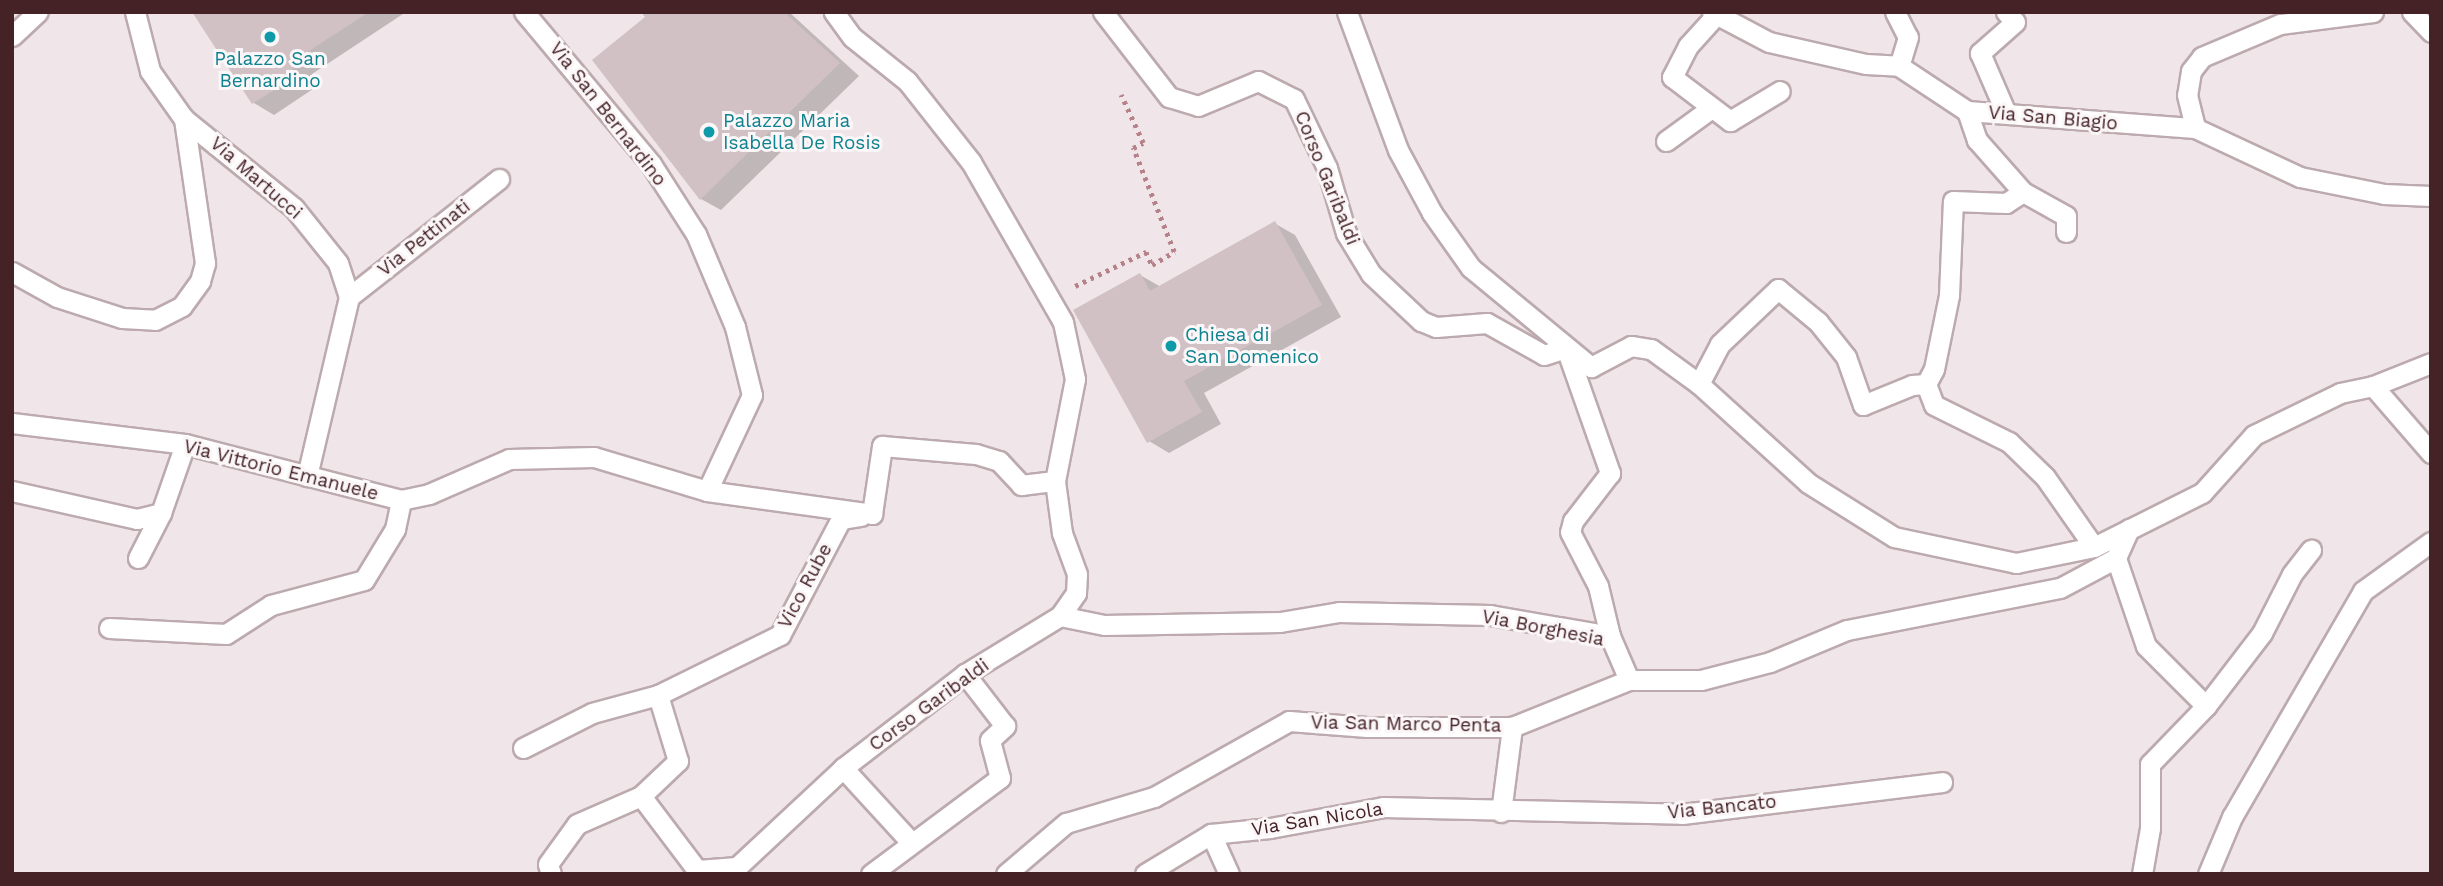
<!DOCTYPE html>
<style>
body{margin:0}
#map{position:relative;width:2443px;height:886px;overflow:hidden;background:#f0e5e8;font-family:"Work Sans",sans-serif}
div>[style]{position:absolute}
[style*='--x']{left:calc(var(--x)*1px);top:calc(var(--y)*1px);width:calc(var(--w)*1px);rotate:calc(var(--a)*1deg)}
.shadow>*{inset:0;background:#0003}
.building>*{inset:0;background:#d1c1c5}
.path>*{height:4.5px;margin-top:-2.25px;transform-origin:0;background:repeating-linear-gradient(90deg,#b68289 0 3.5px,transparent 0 8.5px)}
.roads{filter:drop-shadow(2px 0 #bcaaae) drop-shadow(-2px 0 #bcaaae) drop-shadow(0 2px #bcaaae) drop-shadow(0 -2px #bcaaae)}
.minor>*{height:19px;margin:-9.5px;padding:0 9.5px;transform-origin:9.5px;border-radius:9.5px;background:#fff}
.dots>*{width:19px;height:19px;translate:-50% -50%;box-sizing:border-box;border:4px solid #fbf6f8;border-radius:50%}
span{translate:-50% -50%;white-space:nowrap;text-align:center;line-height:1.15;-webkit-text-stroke:6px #fbf6f8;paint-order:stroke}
.culture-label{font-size:19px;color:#0d838f}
.left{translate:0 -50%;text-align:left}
.street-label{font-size:19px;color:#442225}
.frame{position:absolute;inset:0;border:14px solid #442225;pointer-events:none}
</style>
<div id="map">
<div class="shadow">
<div style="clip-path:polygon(194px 12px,406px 12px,312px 74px,313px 89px,274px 115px,254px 103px)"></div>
<div style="clip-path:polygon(643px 12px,789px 12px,859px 76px,721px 210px,701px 199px,594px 60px,647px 17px)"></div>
<div style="clip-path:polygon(1274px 223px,1295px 235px,1341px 317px,1204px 393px,1221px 424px,1169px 453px,1149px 441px,1140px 275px,1161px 287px)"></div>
</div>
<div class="building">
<div style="clip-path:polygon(192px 12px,369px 12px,292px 62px,293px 78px,252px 104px)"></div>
<div style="clip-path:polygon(641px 12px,784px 12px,840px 63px,700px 200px,592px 60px,645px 17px)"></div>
<div style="clip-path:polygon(1275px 221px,1322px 305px,1184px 381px,1202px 412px,1147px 443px,1073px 310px,1140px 273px,1150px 291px)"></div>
</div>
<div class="path">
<div style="--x:1075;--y:286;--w:79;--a:-25.6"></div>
<div style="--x:1146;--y:252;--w:14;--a:65"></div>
<div style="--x:1152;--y:265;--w:26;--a:-31"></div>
<div style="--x:1174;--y:252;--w:112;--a:-111.5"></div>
<div style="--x:1133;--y:148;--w:11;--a:-27"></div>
<div style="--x:1143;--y:143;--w:53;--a:-114.6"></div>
</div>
<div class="roads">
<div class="minor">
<div style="--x:135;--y:12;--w:61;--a:75.7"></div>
<div style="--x:150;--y:71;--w:59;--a:54.7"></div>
<div style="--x:184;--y:119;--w:141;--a:39"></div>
<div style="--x:294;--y:208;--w:70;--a:51.3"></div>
<div style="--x:338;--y:263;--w:36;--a:72"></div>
<div style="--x:349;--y:297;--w:184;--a:103.2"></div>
<div style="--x:524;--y:12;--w:198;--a:50.1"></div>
<div style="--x:651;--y:164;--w:83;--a:57.3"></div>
<div style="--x:696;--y:234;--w:101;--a:67.2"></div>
<div style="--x:735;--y:327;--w:70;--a:76"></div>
<div style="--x:752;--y:395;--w:106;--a:115.1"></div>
<div style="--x:1103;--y:12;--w:108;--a:52.2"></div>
<div style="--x:1169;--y:97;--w:30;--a:17"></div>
<div style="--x:1198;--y:106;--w:65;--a:-22.6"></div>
<div style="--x:1258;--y:81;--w:40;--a:26.6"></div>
<div style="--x:1294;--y:99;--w:76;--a:64.4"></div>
<div style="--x:1327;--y:168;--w:68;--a:73.7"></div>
<div style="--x:1346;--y:233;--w:48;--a:58.6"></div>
<div style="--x:1371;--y:274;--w:69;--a:43.2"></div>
<div style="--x:1421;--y:321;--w:16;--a:22"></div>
<div style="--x:1436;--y:327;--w:51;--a:-4.5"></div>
<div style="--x:1487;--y:323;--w:65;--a:29.3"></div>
<div style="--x:1544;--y:355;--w:23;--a:-18"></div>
<div style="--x:1566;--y:348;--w:133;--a:70.6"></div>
<div style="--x:1610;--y:473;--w:61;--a:127.6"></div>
<div style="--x:1573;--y:521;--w:11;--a:105"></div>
<div style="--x:1570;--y:532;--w:61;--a:62.6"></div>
<div style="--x:1598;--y:586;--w:51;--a:76.5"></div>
<div style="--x:1347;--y:12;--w:147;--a:69.7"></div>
<div style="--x:1398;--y:150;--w:72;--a:61.6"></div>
<div style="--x:1432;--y:213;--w:67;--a:54.7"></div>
<div style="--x:1471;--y:268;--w:156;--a:39.5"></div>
<div style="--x:1591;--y:367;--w:45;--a:-27.7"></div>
<div style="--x:1631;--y:346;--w:20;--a:9"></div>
<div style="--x:1651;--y:349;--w:59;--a:36.1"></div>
<div style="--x:1699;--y:384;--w:147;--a:42.2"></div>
<div style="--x:1808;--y:483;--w:102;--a:32.1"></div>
<div style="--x:1894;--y:537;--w:125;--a:12"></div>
<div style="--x:2016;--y:563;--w:80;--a:-11.6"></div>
<div style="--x:2094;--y:547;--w:121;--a:-26.6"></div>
<div style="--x:2202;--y:493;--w:78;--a:-48.1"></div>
<div style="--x:2254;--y:435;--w:96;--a:-26"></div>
<div style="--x:2340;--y:393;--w:34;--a:-12"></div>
<div style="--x:2373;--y:386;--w:62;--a:-21.6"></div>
<div style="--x:1712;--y:12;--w:64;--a:27.8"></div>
<div style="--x:1769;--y:42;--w:99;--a:12.8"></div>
<div style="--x:1866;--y:64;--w:33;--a:3"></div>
<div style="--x:1895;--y:12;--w:28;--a:63"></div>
<div style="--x:1908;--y:37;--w:30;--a:107"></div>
<div style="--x:1899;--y:66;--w:82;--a:33.5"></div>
<div style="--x:1967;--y:111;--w:229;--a:4.3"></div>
<div style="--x:2006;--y:12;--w:13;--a:48"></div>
<div style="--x:2015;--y:22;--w:47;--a:138.5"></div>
<div style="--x:1980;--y:53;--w:65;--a:66.6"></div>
<div style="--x:2373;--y:12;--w:94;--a:172.6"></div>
<div style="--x:2280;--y:24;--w:85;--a:157.1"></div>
<div style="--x:2202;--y:57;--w:18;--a:128"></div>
<div style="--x:2191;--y:71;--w:24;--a:99"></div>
<div style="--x:2187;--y:95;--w:34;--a:76"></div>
<div style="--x:2195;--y:128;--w:116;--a:25"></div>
<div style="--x:2300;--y:177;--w:86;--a:11.4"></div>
<div style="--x:2384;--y:194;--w:47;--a:2.4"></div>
<div style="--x:2412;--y:12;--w:28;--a:46"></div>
<div style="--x:1716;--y:15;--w:42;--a:132.1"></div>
<div style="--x:1688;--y:46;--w:35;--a:117"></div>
<div style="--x:1672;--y:77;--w:73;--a:37.2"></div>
<div style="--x:1730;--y:121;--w:58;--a:-31"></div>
<div style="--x:12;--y:36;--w:35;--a:-43"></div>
<div style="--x:1967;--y:111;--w:31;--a:71"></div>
<div style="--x:1977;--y:140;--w:69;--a:48.5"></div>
<div style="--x:2023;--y:192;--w:49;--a:29.2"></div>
<div style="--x:2066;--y:216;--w:16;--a:90"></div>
<div style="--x:1666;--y:141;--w:54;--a:-36"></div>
<div style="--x:12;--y:272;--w:51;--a:29.1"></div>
<div style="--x:57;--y:297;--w:68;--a:17.9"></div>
<div style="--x:122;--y:318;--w:33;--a:3"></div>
<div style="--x:155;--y:320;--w:30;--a:-27"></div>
<div style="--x:182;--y:306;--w:31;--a:-54"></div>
<div style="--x:200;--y:281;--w:19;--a:-74"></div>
<div style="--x:205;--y:263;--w:146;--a:-98.3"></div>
<div style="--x:349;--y:297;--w:191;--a:-38.2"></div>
<div style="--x:1699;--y:384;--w:45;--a:-62.3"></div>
<div style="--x:1720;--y:344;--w:80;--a:-43.5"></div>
<div style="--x:1778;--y:289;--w:52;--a:39.5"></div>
<div style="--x:1818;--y:322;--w:45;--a:51.3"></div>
<div style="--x:1846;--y:357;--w:51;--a:70.5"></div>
<div style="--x:1863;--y:405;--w:53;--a:-22.2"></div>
<div style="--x:1912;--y:385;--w:14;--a:-4"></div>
<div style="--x:1926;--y:384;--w:17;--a:-62"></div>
<div style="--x:1934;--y:369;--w:76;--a:-78.5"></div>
<div style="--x:1949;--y:295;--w:94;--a:-87.6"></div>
<div style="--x:1953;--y:201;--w:53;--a:2.2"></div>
<div style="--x:2006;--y:203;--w:20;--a:-33"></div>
<div style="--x:1926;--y:384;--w:22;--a:69"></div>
<div style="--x:1934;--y:405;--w:84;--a:26.3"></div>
<div style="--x:2009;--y:442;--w:50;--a:44.2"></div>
<div style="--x:2045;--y:477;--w:85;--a:55"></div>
<div style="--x:2373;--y:386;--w:89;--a:49.1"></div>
<div style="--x:12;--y:423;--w:174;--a:6.9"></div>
<div style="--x:185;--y:444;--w:223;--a:14.5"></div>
<div style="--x:401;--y:500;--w:29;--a:-12"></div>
<div style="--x:429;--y:494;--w:87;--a:-23.6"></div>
<div style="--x:509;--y:459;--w:85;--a:-1.3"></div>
<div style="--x:594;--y:457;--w:118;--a:16.7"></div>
<div style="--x:707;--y:491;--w:167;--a:7.9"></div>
<div style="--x:12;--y:491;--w:128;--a:12.6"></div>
<div style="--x:137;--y:519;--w:25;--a:-14"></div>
<div style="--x:872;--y:514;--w:69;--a:-81.6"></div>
<div style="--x:882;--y:446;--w:94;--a:4.9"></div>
<div style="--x:976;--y:454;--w:24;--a:17"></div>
<div style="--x:999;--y:461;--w:33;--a:47"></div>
<div style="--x:1021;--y:485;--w:34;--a:-7"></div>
<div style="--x:138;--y:558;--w:51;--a:-62.9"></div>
<div style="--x:161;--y:513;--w:73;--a:-70.8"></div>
<div style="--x:2116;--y:558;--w:93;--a:71.2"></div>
<div style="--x:2146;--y:646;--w:85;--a:45"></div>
<div style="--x:1060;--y:616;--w:45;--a:11.6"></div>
<div style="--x:1104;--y:625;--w:176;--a:-1"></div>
<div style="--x:1280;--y:622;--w:60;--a:-9.6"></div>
<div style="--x:1339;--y:612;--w:151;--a:1.1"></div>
<div style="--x:1490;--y:615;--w:122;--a:9.9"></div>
<div style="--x:1610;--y:636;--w:48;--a:66.6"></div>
<div style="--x:1629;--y:680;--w:72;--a:0"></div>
<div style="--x:1701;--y:680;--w:71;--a:-14.6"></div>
<div style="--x:1770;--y:662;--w:83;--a:-22.6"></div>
<div style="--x:1847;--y:630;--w:217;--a:-11.2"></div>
<div style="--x:2060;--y:588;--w:64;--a:-28.2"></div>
<div style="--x:2116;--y:558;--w:32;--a:-66"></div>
<div style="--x:109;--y:628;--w:117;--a:2.9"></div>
<div style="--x:226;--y:634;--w:54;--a:-32.8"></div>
<div style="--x:271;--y:605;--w:96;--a:-15"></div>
<div style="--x:364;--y:580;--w:60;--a:-58.7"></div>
<div style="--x:395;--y:529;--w:30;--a:-78"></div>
<div style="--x:523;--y:748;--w:77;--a:-26.9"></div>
<div style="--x:592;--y:713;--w:68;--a:-15.3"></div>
<div style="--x:658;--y:695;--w:136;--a:-26.2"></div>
<div style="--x:780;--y:635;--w:131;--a:-62.3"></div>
<div style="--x:841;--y:519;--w:20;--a:-9"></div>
<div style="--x:843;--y:768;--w:99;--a:47.5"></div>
<div style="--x:641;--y:796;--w:93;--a:52.9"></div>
<div style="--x:697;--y:870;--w:40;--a:-4.3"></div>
<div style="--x:1501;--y:812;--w:86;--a:-82.6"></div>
<div style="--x:1211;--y:834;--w:44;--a:65.8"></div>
<div style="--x:551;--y:874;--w:10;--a:-107"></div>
<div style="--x:548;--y:864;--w:49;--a:-54.1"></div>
<div style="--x:577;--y:824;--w:70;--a:-23.6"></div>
<div style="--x:641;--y:796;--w:51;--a:-43.4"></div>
<div style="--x:678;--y:761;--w:69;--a:-106.9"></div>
<div style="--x:735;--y:874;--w:7;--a:-74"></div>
<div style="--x:737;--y:867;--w:145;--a:-43"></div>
<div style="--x:843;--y:768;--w:154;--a:-37.6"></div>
<div style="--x:965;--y:674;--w:111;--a:-31.4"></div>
<div style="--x:1060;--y:616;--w:28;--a:-55"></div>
<div style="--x:1076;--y:593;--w:19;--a:-87"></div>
<div style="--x:1077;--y:574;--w:44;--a:-110.1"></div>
<div style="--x:1062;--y:533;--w:52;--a:-97.7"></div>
<div style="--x:1055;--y:481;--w:104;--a:-78.9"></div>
<div style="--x:1075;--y:379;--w:58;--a:-101.9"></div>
<div style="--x:1063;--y:322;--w:185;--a:-119.9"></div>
<div style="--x:971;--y:162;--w:103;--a:-128.3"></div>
<div style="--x:907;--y:81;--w:70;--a:-141.3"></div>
<div style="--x:852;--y:37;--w:31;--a:-126"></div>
<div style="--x:871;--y:874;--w:161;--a:-36.7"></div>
<div style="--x:1000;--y:778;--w:39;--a:-105"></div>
<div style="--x:990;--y:740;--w:21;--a:-43"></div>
<div style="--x:1005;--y:726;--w:66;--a:-127.6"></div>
<div style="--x:1006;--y:874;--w:79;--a:-40.4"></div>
<div style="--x:1066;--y:823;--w:92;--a:-16.5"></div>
<div style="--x:1154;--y:797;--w:155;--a:-29.4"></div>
<div style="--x:1289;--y:721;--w:78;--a:4.4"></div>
<div style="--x:1367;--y:727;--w:145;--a:0"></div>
<div style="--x:1512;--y:727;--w:126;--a:-21.9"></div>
<div style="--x:1145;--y:874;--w:77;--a:-31.2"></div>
<div style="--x:1211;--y:834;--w:59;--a:-5.8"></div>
<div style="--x:1270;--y:828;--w:115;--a:-10.5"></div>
<div style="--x:1383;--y:807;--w:299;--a:1.3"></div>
<div style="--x:1682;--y:814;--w:262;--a:-7"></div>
<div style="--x:2142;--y:874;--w:47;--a:-80.1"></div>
<div style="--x:2150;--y:828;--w:64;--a:-90"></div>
<div style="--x:2150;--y:764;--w:81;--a:-46"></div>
<div style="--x:2206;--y:706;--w:92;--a:-52.5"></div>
<div style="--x:2262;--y:633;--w:66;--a:-63"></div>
<div style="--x:2292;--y:574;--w:31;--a:-52"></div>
<div style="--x:2208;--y:874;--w:62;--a:-67.2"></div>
<div style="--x:2232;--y:817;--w:261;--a:-59.9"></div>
<div style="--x:2363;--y:591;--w:84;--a:-35.8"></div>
</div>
</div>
<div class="dots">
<div style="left:270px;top:37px;background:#0f9aa8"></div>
<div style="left:709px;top:132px;background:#0f9aa8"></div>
<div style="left:1171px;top:346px;background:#0f9aa8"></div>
</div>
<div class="culture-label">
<span style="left:270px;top:70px">Palazzo San<br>Bernardino</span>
<span class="left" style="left:723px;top:132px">Palazzo Maria<br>Isabella De Rosis</span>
<span class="left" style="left:1185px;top:346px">Chiesa di<br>San Domenico</span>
</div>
<div class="street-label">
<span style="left:608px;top:114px;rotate:52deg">Via San Bernardino</span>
<span style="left:2053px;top:118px;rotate:5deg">Via San Biagio</span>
<span style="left:256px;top:178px;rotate:41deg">Via Martucci</span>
<span style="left:1327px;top:178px;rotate:68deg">Corso Garibaldi</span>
<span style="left:424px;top:238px;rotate:-38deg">Via Pettinati</span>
<span style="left:281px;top:470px;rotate:14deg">Via Vittorio Emanuele</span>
<span style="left:805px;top:586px;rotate:-62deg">Vico Rube</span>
<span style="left:1543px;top:628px;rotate:11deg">Via Borghesia</span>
<span style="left:929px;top:705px;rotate:-36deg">Corso Garibaldi</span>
<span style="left:1406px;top:724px;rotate:1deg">Via San Marco Penta</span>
<span style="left:1722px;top:807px;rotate:-6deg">Via Bancato</span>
<span style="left:1317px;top:819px;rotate:-9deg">Via San Nicola</span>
</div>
<div class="frame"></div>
</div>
